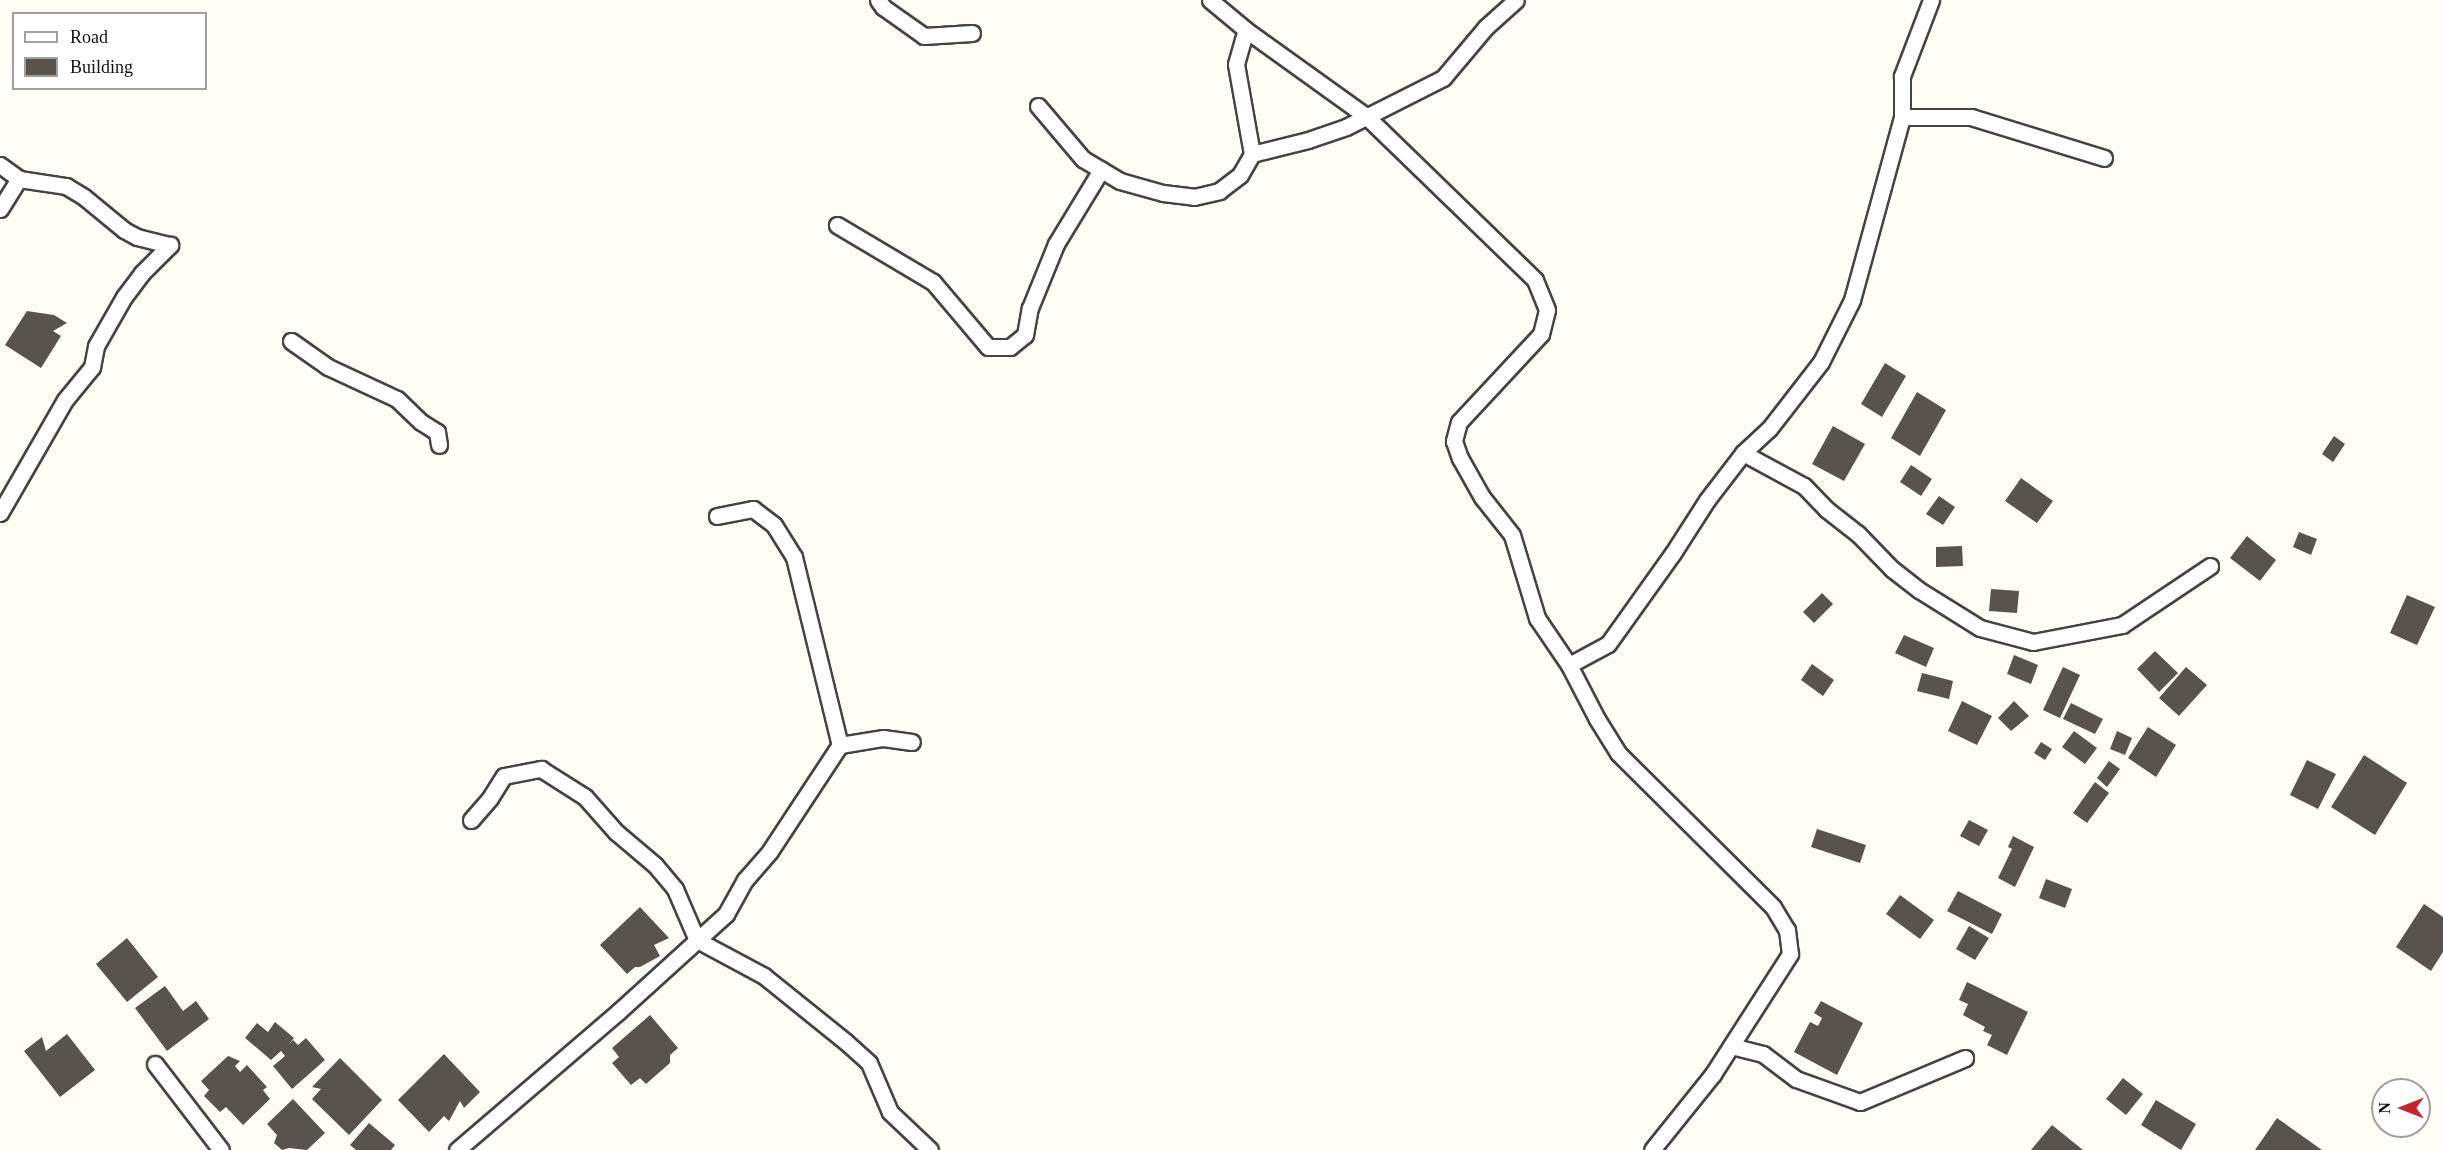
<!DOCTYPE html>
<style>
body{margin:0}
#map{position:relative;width:2443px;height:1150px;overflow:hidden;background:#fffdf5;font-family:"Times New Roman",serif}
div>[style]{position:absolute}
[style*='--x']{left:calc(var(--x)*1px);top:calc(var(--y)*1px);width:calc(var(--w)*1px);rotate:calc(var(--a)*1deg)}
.building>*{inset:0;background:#5a524d}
.roads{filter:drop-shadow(2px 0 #444) drop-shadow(-2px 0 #444) drop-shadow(0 2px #444) drop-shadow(0 -2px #444)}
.minor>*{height:15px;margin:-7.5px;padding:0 7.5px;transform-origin:7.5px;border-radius:7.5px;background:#fff}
span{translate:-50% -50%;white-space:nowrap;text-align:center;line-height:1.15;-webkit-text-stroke:6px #fff;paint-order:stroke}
.legend{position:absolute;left:12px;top:12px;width:195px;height:78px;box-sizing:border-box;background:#fff;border:2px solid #a0a0a0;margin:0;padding:8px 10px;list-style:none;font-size:18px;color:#111}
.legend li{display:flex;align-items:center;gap:12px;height:30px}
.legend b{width:30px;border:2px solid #a0a0a0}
.north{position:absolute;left:2371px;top:1078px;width:60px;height:60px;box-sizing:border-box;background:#fff;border:2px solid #a0a0a0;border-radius:50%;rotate:270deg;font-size:16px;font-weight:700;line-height:24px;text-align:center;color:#111}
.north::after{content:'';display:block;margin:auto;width:21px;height:27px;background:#c4262e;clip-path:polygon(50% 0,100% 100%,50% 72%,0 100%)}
</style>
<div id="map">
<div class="building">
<div style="clip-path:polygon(27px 311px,54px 315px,67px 323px,53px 331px,61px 336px,41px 368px,5px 345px)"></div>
<div style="clip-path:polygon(1885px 363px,1906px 376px,1882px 417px,1861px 404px)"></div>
<div style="clip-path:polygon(1917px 392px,1946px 410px,1920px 456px,1891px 438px)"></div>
<div style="clip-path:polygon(1833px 426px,1865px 444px,1844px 481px,1812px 464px)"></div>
<div style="clip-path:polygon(2334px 436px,2345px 444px,2333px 462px,2322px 454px)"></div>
<div style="clip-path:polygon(1911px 465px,1932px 479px,1921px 496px,1900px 482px)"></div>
<div style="clip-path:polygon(2021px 478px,2053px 501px,2037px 523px,2005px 501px)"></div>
<div style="clip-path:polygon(1939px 496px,1955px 507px,1943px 525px,1926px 514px)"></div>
<div style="clip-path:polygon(2299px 532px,2317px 539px,2311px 555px,2293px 547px)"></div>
<div style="clip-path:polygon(2247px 536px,2276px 560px,2260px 581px,2230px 558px)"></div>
<div style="clip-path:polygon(1962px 546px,1963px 566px,1936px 567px,1936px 547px)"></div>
<div style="clip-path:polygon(1991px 589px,2019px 591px,2017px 613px,1989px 611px)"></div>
<div style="clip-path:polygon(1822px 593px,1833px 604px,1814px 623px,1803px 612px)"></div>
<div style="clip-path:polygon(2407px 595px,2435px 607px,2417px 645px,2390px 633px)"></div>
<div style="clip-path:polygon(1904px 635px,1934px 648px,1926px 667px,1895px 653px)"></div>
<div style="clip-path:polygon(2155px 651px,2178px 673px,2159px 692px,2137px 669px)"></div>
<div style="clip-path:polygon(2014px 655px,2038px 665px,2031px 684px,2007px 674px)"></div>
<div style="clip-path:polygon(1812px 664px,1834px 680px,1823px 696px,1801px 680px)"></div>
<div style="clip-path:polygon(2063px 667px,2080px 675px,2060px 718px,2043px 710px)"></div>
<div style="clip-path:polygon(2186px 667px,2207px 685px,2179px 716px,2159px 698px)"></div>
<div style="clip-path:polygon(1922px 673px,1953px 681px,1949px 699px,1917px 691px)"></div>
<div style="clip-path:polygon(1962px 701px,1992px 716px,1977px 745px,1948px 731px)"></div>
<div style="clip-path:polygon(2014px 701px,2029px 716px,2011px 731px,1998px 718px)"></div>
<div style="clip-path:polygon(2071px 703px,2103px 719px,2095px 734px,2063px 719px)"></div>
<div style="clip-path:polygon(2148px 727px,2176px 745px,2156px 777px,2128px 758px)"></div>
<div style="clip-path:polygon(2074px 731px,2097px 748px,2085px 764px,2062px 747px)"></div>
<div style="clip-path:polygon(2117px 731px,2132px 738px,2125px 755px,2110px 749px)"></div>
<div style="clip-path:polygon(2041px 742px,2052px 749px,2045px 760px,2034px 753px)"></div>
<div style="clip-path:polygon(2364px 755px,2407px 783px,2375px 835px,2331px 807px)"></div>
<div style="clip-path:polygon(2307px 760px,2336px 774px,2318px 809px,2290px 795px)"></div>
<div style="clip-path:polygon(2109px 761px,2120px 769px,2107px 787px,2097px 778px)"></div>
<div style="clip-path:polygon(2095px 782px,2109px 793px,2087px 823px,2073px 813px)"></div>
<div style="clip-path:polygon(1969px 820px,1988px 830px,1979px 846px,1960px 836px)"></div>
<div style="clip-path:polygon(1817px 829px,1866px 845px,1860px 863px,1811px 847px)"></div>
<div style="clip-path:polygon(2013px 836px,2034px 847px,2015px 887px,1998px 878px,2012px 849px,2008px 847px)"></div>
<div style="clip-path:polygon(2046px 879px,2072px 889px,2065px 908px,2039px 898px)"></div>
<div style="clip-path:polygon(1958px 891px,2002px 914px,1992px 934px,1947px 911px)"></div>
<div style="clip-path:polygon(1900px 895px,1934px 920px,1920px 939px,1886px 914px)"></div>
<div style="clip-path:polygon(2424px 904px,2443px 917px,2443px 952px,2431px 971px,2396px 947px)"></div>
<div style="clip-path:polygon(640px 907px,669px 938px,654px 945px,660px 956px,640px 967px,635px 967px,627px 974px,600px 945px)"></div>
<div style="clip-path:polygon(1969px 926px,1989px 938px,1975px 960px,1956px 949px)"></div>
<div style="clip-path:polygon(127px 938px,158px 977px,127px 1002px,96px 964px)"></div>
<div style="clip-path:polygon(1967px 982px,2028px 1012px,2007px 1055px,1987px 1045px,1992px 1035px,1983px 1031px,1985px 1027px,1963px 1015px,1968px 1004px,1959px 1000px)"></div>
<div style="clip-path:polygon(165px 986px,183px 1011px,196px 1001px,209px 1019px,167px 1051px,135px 1008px)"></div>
<div style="clip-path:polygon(1821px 1001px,1863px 1023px,1837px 1075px,1794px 1052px,1810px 1022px,1818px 1026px,1822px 1018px,1814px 1013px)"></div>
<div style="clip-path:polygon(650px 1015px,678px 1048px,670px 1055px,670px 1063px,646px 1084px,640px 1078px,631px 1085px,612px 1063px,619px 1057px,612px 1048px)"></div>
<div style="clip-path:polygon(275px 1022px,294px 1038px,288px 1045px,293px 1040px,298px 1045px,306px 1038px,325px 1060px,292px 1089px,273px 1066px,285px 1056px,281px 1051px,271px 1060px,245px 1038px,257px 1023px,268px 1032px)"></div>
<div style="clip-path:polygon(67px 1034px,95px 1070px,60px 1097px,24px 1051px,42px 1037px,46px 1051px)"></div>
<div style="clip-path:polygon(444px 1054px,480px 1092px,464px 1108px,460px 1101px,449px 1121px,444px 1116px,429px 1132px,398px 1100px)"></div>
<div style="clip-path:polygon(228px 1056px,240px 1061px,235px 1066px,240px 1072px,247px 1065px,267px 1087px,263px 1090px,270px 1099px,243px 1125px,226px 1107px,220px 1112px,204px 1096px,209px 1090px,201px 1081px)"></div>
<div style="clip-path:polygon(340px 1058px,382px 1100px,349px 1135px,312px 1099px,321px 1089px,312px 1087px)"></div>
<div style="clip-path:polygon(2123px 1078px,2143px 1094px,2126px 1115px,2106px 1099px)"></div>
<div style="clip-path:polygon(293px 1099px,325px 1133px,307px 1150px,289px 1148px,282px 1150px,274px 1143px,277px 1135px,267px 1124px)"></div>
<div style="clip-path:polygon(2156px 1100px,2196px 1124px,2181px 1150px,2141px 1125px)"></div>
<div style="clip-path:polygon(2277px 1118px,2322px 1150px,2255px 1150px)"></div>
<div style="clip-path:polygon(369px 1123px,395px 1145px,391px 1150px,356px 1150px,350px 1145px)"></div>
<div style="clip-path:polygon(2052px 1125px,2083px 1150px,2031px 1150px)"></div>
</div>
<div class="roads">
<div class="minor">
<div style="--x:878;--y:0;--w:9;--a:54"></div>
<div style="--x:883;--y:7;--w:50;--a:35.3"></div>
<div style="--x:924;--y:36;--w:48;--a:-3.6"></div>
<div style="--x:1210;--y:0;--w:47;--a:39.8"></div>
<div style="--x:1246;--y:30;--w:149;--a:35.7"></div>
<div style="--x:1367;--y:117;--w:234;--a:44.1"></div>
<div style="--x:1535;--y:280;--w:32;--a:68"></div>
<div style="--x:1547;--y:310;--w:25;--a:104"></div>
<div style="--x:1541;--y:334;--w:120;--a:133"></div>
<div style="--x:1459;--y:422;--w:20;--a:105"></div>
<div style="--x:1454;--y:441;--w:18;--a:71"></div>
<div style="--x:1460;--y:458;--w:45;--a:60.6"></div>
<div style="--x:1482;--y:497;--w:48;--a:51.7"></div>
<div style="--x:1512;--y:535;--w:87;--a:73.2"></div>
<div style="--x:1537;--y:618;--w:57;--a:55.8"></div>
<div style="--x:1569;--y:665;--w:61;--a:62.6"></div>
<div style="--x:1597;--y:719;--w:40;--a:58"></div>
<div style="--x:1618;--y:753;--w:218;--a:44.8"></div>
<div style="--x:1773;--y:907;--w:27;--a:59"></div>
<div style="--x:1787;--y:930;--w:24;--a:83"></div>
<div style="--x:1790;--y:954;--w:143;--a:122.7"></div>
<div style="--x:1713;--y:1074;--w:97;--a:128.8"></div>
<div style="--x:1038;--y:106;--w:70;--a:49.7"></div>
<div style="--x:1083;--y:159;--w:43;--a:30.7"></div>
<div style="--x:1120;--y:181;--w:45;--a:15.6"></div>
<div style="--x:1163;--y:193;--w:31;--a:7"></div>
<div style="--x:1194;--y:197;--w:26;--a:-13"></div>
<div style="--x:1219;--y:191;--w:26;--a:-37"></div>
<div style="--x:1240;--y:175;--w:24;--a:-60"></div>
<div style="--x:1252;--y:154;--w:91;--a:-100.1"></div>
<div style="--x:1236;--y:64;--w:35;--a:-74"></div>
<div style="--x:1902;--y:117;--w:69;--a:0"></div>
<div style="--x:1971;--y:117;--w:139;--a:17.1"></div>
<div style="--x:1252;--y:154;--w:58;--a:-14"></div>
<div style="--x:1308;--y:140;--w:40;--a:-18.9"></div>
<div style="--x:1346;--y:127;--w:109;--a:-26.8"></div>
<div style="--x:1443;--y:78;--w:67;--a:-49.9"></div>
<div style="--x:1486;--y:27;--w:40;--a:-42"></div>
<div style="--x:0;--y:165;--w:24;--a:36"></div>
<div style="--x:19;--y:179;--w:48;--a:8.5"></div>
<div style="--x:66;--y:186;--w:21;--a:31"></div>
<div style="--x:84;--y:197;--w:52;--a:39.5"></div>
<div style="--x:124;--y:230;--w:15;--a:28"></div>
<div style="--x:137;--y:237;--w:34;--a:14"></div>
<div style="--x:0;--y:209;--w:36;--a:-58"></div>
<div style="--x:837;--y:225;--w:112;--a:30.7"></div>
<div style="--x:933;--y:282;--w:85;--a:49.8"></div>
<div style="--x:988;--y:347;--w:22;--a:0"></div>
<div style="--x:1010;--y:347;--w:19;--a:-39"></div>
<div style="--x:1025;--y:335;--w:27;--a:-80"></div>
<div style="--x:1030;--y:308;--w:69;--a:-67.9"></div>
<div style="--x:1056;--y:244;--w:87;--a:-58.7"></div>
<div style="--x:291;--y:341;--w:45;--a:35.1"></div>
<div style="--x:328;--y:367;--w:76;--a:24.9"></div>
<div style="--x:397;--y:399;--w:33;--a:44"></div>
<div style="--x:421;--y:422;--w:19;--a:32"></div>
<div style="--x:437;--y:432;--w:13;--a:81"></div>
<div style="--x:1743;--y:453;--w:69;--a:28.4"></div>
<div style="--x:1804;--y:486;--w:32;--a:46"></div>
<div style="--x:1826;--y:509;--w:41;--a:38"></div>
<div style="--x:1858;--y:534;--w:49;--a:45.8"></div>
<div style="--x:1892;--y:569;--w:34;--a:38"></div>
<div style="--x:1919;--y:590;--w:72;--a:31.9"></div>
<div style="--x:1980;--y:628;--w:55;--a:14.8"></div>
<div style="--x:2033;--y:642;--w:91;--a:-10.8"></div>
<div style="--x:2122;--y:625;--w:106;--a:-33.8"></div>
<div style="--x:0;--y:513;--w:130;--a:-60.1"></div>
<div style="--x:65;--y:400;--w:43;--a:-50.7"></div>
<div style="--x:92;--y:367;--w:21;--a:-79"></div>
<div style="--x:96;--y:346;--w:56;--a:-60.3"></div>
<div style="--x:124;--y:297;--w:30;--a:-53"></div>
<div style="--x:142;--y:273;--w:40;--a:-45"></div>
<div style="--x:717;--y:516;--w:37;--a:-11"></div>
<div style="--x:753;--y:509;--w:26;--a:37"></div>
<div style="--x:774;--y:525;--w:38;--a:58"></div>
<div style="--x:794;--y:557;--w:194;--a:76.3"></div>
<div style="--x:1569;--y:665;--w:44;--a:-28.3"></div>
<div style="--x:1608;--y:644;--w:112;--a:-54.5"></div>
<div style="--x:1673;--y:553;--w:63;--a:-57.3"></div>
<div style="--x:1707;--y:500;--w:59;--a:-52.5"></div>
<div style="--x:1743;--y:453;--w:35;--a:-43"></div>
<div style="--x:1769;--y:429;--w:85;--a:-52.2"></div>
<div style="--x:1821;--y:362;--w:69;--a:-63.4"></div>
<div style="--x:1852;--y:300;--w:190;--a:-74.7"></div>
<div style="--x:1902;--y:117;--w:41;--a:-90"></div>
<div style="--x:1902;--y:76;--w:81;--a:-69.1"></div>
<div style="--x:471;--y:820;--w:29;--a:-49"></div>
<div style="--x:490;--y:798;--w:26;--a:-58"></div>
<div style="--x:504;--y:776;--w:38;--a:-11"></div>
<div style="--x:541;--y:769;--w:52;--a:32.5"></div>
<div style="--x:585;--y:797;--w:47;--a:48.5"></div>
<div style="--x:616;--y:832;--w:51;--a:40.2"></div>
<div style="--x:655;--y:865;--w:31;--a:50"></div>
<div style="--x:675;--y:889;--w:56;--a:66.7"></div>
<div style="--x:697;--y:940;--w:76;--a:28.2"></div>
<div style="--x:764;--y:976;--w:105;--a:38.8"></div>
<div style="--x:846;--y:1042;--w:31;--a:42"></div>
<div style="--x:869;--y:1063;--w:53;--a:66.8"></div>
<div style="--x:890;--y:1112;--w:55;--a:43.5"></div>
<div style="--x:1731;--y:1046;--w:33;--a:14"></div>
<div style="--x:1763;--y:1054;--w:41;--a:37.1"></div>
<div style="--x:1796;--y:1079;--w:68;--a:19.8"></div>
<div style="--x:1860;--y:1102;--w:114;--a:-22.7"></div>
<div style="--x:155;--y:1064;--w:108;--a:52.5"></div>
<div style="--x:457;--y:1150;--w:212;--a:-40.6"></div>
<div style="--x:618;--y:1012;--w:146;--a:-42.2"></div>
<div style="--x:726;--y:914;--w:39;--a:-61"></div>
<div style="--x:745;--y:880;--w:38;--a:-49"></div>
<div style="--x:770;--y:851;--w:127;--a:-56.6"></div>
<div style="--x:840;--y:745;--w:44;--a:-9.2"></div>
<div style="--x:883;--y:738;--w:29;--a:8"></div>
</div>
</div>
<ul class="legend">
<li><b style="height:8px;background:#fff"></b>Road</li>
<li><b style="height:16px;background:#5a524d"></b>Building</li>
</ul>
<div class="north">N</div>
</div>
